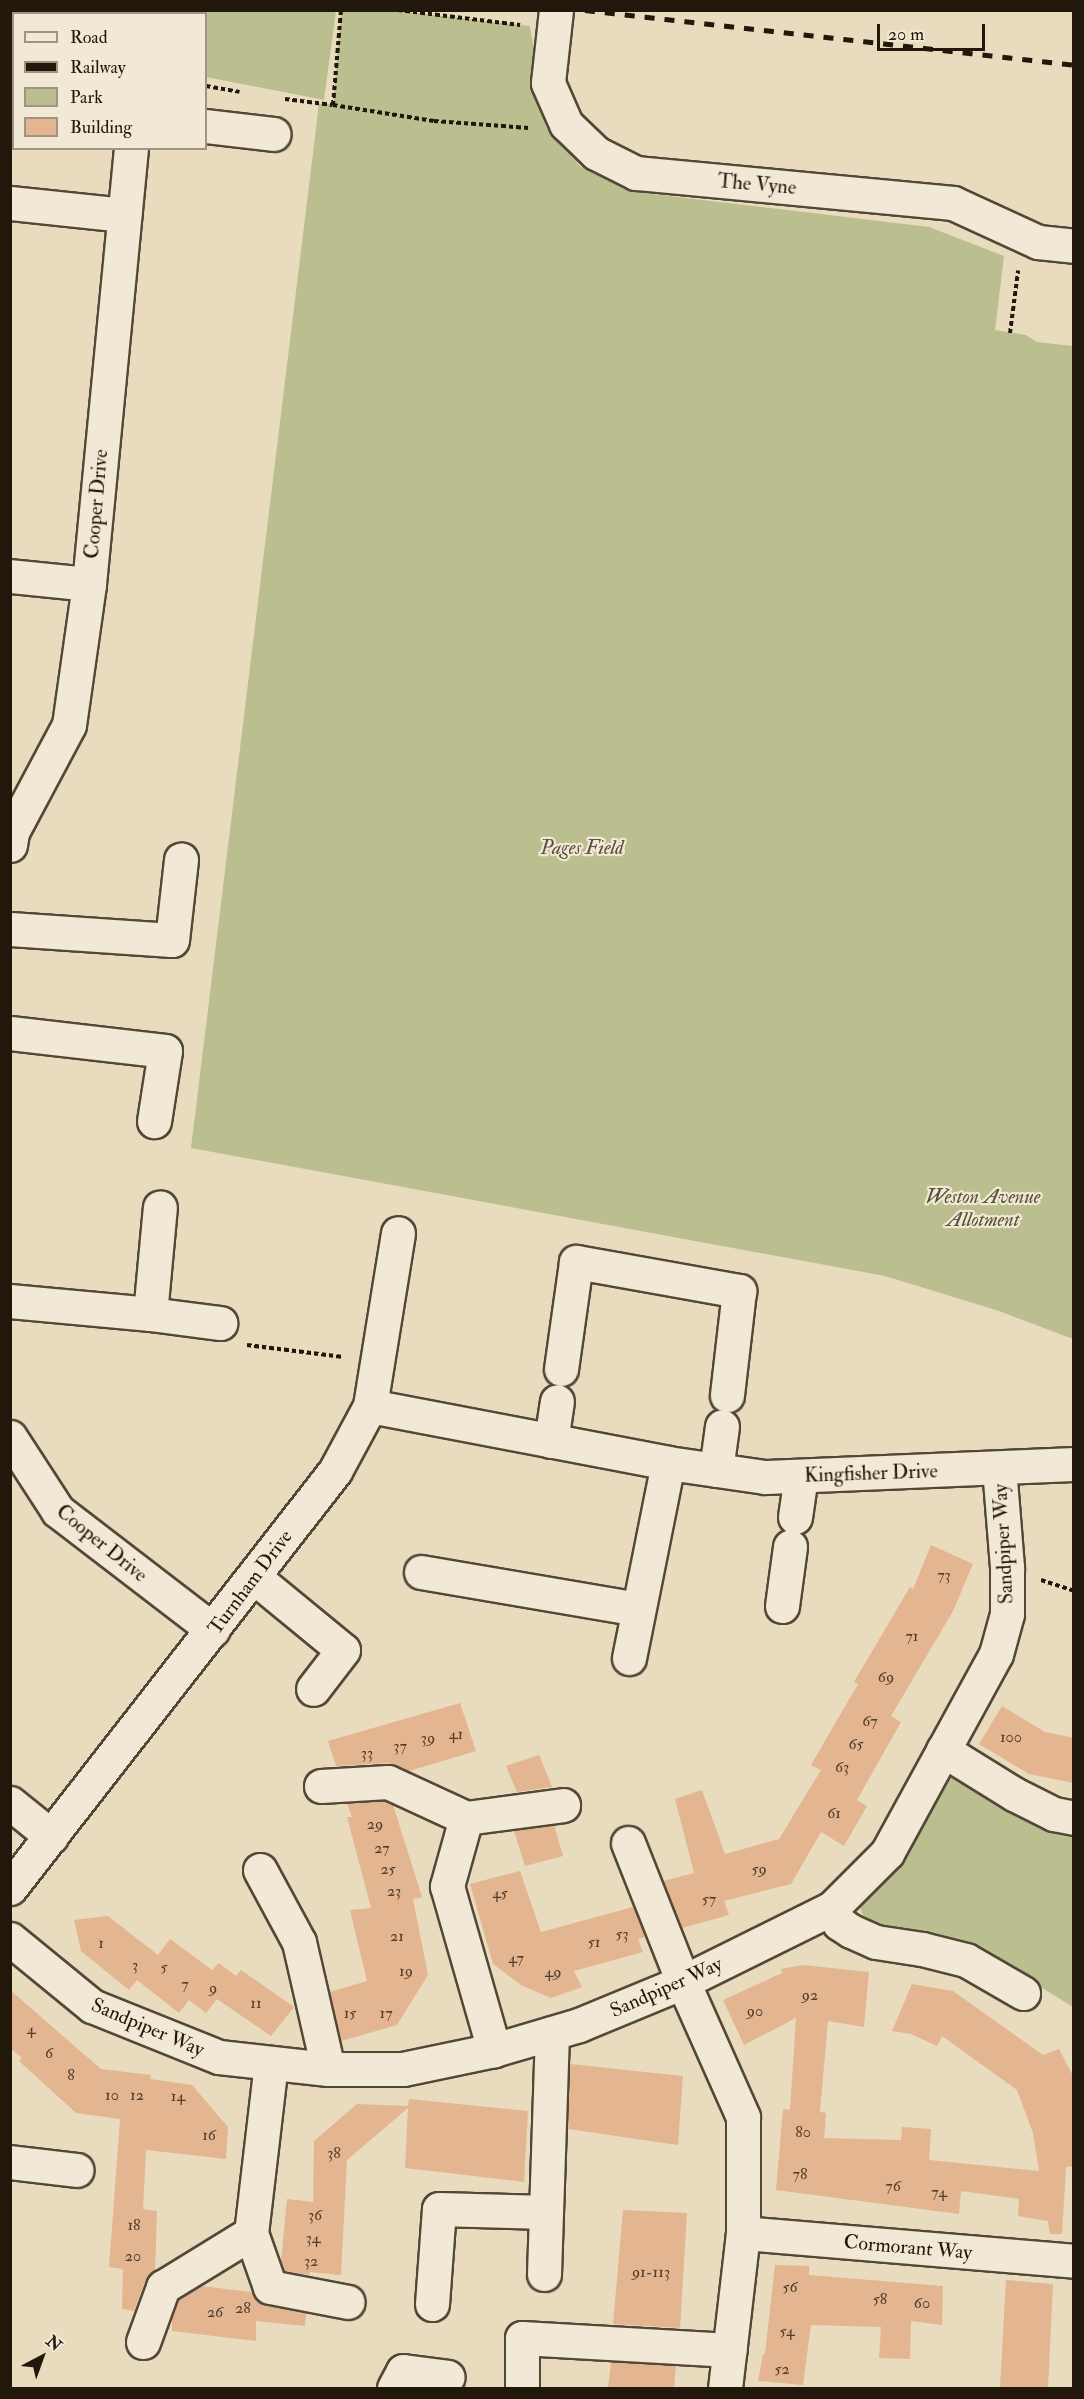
<!DOCTYPE html>
<style>
body{margin:0}
#map{position:relative;width:1084px;height:2399px;overflow:hidden;background:#e9dbbe;font-family:"IM FELL Double Pica",serif}
div>[style]{position:absolute}
[style*='--x']{left:calc(var(--x)*1px);top:calc(var(--y)*1px);width:calc(var(--w)*1px);rotate:calc(var(--a)*1deg)}
.green>*{inset:0;background:#bbbe8e}
.building>*{inset:0;background:#e3b591}
.path>*{height:4px;margin-top:-2px;transform-origin:0;background:repeating-linear-gradient(90deg,#21170a 0 4.5px,transparent 0 7.5px)}
.roads{filter:drop-shadow(2px 0 #534837) drop-shadow(-2px 0 #534837) drop-shadow(0 2px #534837) drop-shadow(0 -2px #534837)}
.minor>*{height:33px;margin:-16.5px;padding:0 16.5px;transform-origin:16.5px;border-radius:16.5px;background:#f1e8d5}
.rail>*{height:4.5px;margin-top:-2.25px;transform-origin:0;background:repeating-linear-gradient(90deg,#21170a 0 10px,transparent 0 20px)}
span{translate:-50% -50%;white-space:nowrap;text-align:center;line-height:1.15;-webkit-text-stroke:4.5px #f1e8d5;paint-order:stroke}
.number-label{font-size:16px;color:#523e2c}
.number-label span{-webkit-text-stroke-width:0}
.street-label{font-size:20px;color:#21170a}
.park-label{font-size:20px;color:#575138;font-style:italic}
.frame{position:absolute;inset:0;border:12px solid #21170a;pointer-events:none}
.legend{position:absolute;left:12px;top:12px;width:195px;height:138px;box-sizing:border-box;background:#f1e8d5;border:2px solid #9e9484;margin:0;padding:8px 10px;list-style:none;font-size:18px;color:#21170a}
.legend li{display:flex;align-items:center;gap:12px;height:30px}
.legend b{width:30px;border:2px solid #9e9484}
.north{position:absolute;left:12px;top:2327px;width:60px;height:60px;-webkit-text-stroke:4px #f1e8d5;paint-order:stroke;rotate:41deg;font-size:16px;font-weight:700;line-height:24px;text-align:center;color:#21170a}
.north::after{content:'';display:block;margin:auto;width:21px;height:27px;background:#21170a;clip-path:polygon(50% 0,100% 100%,50% 72%,0 100%)}
.scale{position:absolute;left:877px;top:24px;width:108px;height:27px;box-sizing:border-box;border:3px solid #21170a;border-top:0;padding-left:8px;font-size:18px;line-height:21px;white-space:nowrap;color:#21170a;-webkit-text-stroke:4px #f1e8d5;paint-order:stroke}
</style>
<div id="map">
<div class="green">
<div style="clip-path:polygon(10px 11px,336px 11px,324px 100px,206px 77px,206px 14px,14px 14px,13px 40px,11px 40px)"></div>
<div style="clip-path:polygon(341px 11px,398px 11px,530px 26px,546px 127px,581px 167px,635px 192px,929px 227px,1004px 256px,995px 330px,1026px 335px,1037px 342px,1073px 346px,1073px 1339px,999px 1311px,885px 1276px,191px 1148px,319px 104px,333px 104px)"></div>
<div style="clip-path:polygon(958px 1766px,1073px 1828px,1073px 2007px,1036px 1984px,939px 1937px,866px 1923px,859px 1905px,898px 1867px)"></div>
</div>
<div class="building">
<div style="clip-path:polygon(931px 1545px,973px 1564px,953px 1611px,891px 1716px,901px 1722px,857px 1800px,867px 1806px,844px 1846px,821px 1832px,791px 1884px,724px 1901px,729px 1915px,682px 1928px,663px 1881px,694px 1873px,675px 1799px,702px 1790px,725px 1854px,779px 1839px,821px 1770px,811px 1765px,858px 1684px,854px 1682px,910px 1587px,913px 1589px)"></div>
<div style="clip-path:polygon(460px 1703px,476px 1751px,409px 1771px,387px 1763px,336px 1766px,328px 1741px)"></div>
<div style="clip-path:polygon(1002px 1706px,1045px 1732px,1074px 1738px,1074px 1783px,1029px 1774px,979px 1744px)"></div>
<div style="clip-path:polygon(539px 1755px,552px 1787px,517px 1792px,506px 1766px)"></div>
<div style="clip-path:polygon(384px 1801px,393px 1805px,422px 1897px,413px 1899px,428px 1975px,397px 2025px,341px 2041px,330px 1992px,367px 1981px,350px 1910px,371px 1908px,347px 1817px,352px 1817px,347px 1803px)"></div>
<div style="clip-path:polygon(554px 1825px,563px 1856px,525px 1866px,514px 1831px)"></div>
<div style="clip-path:polygon(520px 1871px,541px 1932px,633px 1907px,645px 1937px,638px 1939px,643px 1952px,574px 1971px,582px 1987px,551px 1998px,521px 1985px,493px 1964px,470px 1884px)"></div>
<div style="clip-path:polygon(108px 1916px,158px 1955px,170px 1939px,212px 1970px,219px 1963px,236px 1976px,241px 1970px,294px 2007px,271px 2036px,217px 1999px,206px 2013px,189px 2000px,179px 2013px,137px 1980px,129px 1990px,81px 1951px,74px 1920px)"></div>
<div style="clip-path:polygon(803px 1965px,869px 1972px,864px 2027px,828px 2021px,820px 2112px,826px 2113px,824px 2138px,901px 2140px,902px 2127px,931px 2129px,929px 2160px,1039px 2171px,1033px 2133px,1017px 2090px,942px 2036px,937px 2046px,911px 2034px,892px 2031px,912px 1984px,953px 1991px,1043px 2055px,1059px 2049px,1074px 2078px,1074px 2166px,1066px 2167px,1062px 2234px,1050px 2234px,1048px 2221px,1018px 2216px,1019px 2199px,961px 2191px,959px 2214px,776px 2190px,783px 2109px,790px 2110px,796px 2018px,744px 2045px,723px 2000px,782px 1973px,781px 1969px)"></div>
<div style="clip-path:polygon(10px 1990px,101px 2069px,151px 2075px,150px 2079px,192px 2085px,228px 2127px,226px 2159px,146px 2150px,143px 2209px,157px 2211px,155px 2270px,145px 2281px,134px 2311px,122px 2309px,123px 2269px,109px 2267px,120px 2119px,76px 2113px,19px 2061px,22px 2058px,10px 2048px)"></div>
<div style="clip-path:polygon(570px 2064px,683px 2076px,678px 2145px,568px 2129px)"></div>
<div style="clip-path:polygon(409px 2099px,528px 2111px,524px 2182px,405px 2168px,408px 2108px,347px 2160px,341px 2275px,310px 2272px,309px 2275px,284px 2271px,281px 2262px,287px 2199px,313px 2202px,314px 2141px,357px 2104px,408px 2106px)"></div>
<div style="clip-path:polygon(623px 2210px,687px 2213px,680px 2328px,613px 2324px)"></div>
<div style="clip-path:polygon(775px 2265px,809px 2266px,809px 2275px,943px 2286px,942px 2325px,911px 2321px,910px 2359px,879px 2358px,881px 2327px,811px 2325px,803px 2385px,758px 2381px,763px 2354px,765px 2354px)"></div>
<div style="clip-path:polygon(1006px 2280px,1053px 2284px,1048px 2388px,1000px 2388px)"></div>
<div style="clip-path:polygon(200px 2286px,252px 2292px,257px 2301px,266px 2305px,306px 2313px,305px 2326px,256px 2321px,256px 2341px,172px 2331px,172px 2316px,178px 2300px)"></div>
<div style="clip-path:polygon(611px 2362px,676px 2366px,674px 2388px,608px 2388px)"></div>
</div>
<div class="path">
<div style="--x:398;--y:10;--w:123;--a:7"></div>
<div style="--x:206;--y:86;--w:34;--a:10"></div>
<div style="--x:285;--y:99;--w:48;--a:7.1"></div>
<div style="--x:333;--y:105;--w:95;--a:-85.2"></div>
<div style="--x:333;--y:105;--w:102;--a:9"></div>
<div style="--x:434;--y:121;--w:95;--a:4.2"></div>
<div style="--x:1010;--y:333;--w:63;--a:-82.6"></div>
<div style="--x:247;--y:1345;--w:97;--a:7.1"></div>
<div style="--x:1041;--y:1580;--w:35;--a:18"></div>
</div>
<div class="roads">
<div class="minor">
<div style="--x:556;--y:10;--w:73;--a:96.3"></div>
<div style="--x:548;--y:83;--w:45;--a:66.3"></div>
<div style="--x:566;--y:124;--w:42;--a:44"></div>
<div style="--x:596;--y:153;--w:45;--a:26.6"></div>
<div style="--x:636;--y:173;--w:318;--a:5.4"></div>
<div style="--x:953;--y:203;--w:94;--a:24.6"></div>
<div style="--x:1038;--y:242;--w:36;--a:6"></div>
<div style="--x:206;--y:126;--w:68;--a:6.7"></div>
<div style="--x:10;--y:203;--w:115;--a:6"></div>
<div style="--x:10;--y:576;--w:79;--a:5.8"></div>
<div style="--x:10;--y:845;--w:13;--a:-81"></div>
<div style="--x:12;--y:832;--w:121;--a:-62"></div>
<div style="--x:69;--y:725;--w:142;--a:-81.9"></div>
<div style="--x:89;--y:584;--w:438;--a:-84.5"></div>
<div style="--x:10;--y:929;--w:162;--a:3.9"></div>
<div style="--x:172;--y:940;--w:81;--a:-83.6"></div>
<div style="--x:10;--y:1033;--w:156;--a:6.6"></div>
<div style="--x:165;--y:1051;--w:71;--a:98.9"></div>
<div style="--x:10;--y:1301;--w:141;--a:5.3"></div>
<div style="--x:150;--y:1314;--w:107;--a:-84.7"></div>
<div style="--x:150;--y:1314;--w:71;--a:7.3"></div>
<div style="--x:561;--y:1369;--w:108;--a:-82"></div>
<div style="--x:576;--y:1262;--w:166;--a:10.1"></div>
<div style="--x:739;--y:1291;--w:105;--a:96.6"></div>
<div style="--x:370;--y:1406;--w:303;--a:10.8"></div>
<div style="--x:668;--y:1463;--w:98;--a:8.2"></div>
<div style="--x:765;--y:1477;--w:309;--a:-2.4"></div>
<div style="--x:10;--y:1437;--w:88;--a:57"></div>
<div style="--x:58;--y:1511;--w:195;--a:37.5"></div>
<div style="--x:551;--y:1441;--w:40;--a:-81.5"></div>
<div style="--x:716;--y:1470;--w:44;--a:-82.2"></div>
<div style="--x:795;--y:1517;--w:41;--a:-81.7"></div>
<div style="--x:421;--y:1572;--w:220;--a:9.7"></div>
<div style="--x:254;--y:1577;--w:115;--a:39.4"></div>
<div style="--x:343;--y:1650;--w:49;--a:127.6"></div>
<div style="--x:782;--y:1606;--w:60;--a:-82.3"></div>
<div style="--x:629;--y:1658;--w:199;--a:-78.7"></div>
<div style="--x:943;--y:1750;--w:84;--a:31.8"></div>
<div style="--x:1014;--y:1794;--w:45;--a:26.6"></div>
<div style="--x:1054;--y:1814;--w:20;--a:11"></div>
<div style="--x:321;--y:1786;--w:67;--a:-3.4"></div>
<div style="--x:388;--y:1782;--w:86;--a:24.8"></div>
<div style="--x:466;--y:1818;--w:98;--a:-7.6"></div>
<div style="--x:10;--y:1803;--w:53;--a:38.8"></div>
<div style="--x:466;--y:1818;--w:71;--a:105.6"></div>
<div style="--x:447;--y:1886;--w:171;--a:74"></div>
<div style="--x:628;--y:1843;--w:149;--a:68.4"></div>
<div style="--x:683;--y:1982;--w:148;--a:66"></div>
<div style="--x:743;--y:2117;--w:116;--a:90"></div>
<div style="--x:743;--y:2233;--w:156;--a:96.6"></div>
<div style="--x:260;--y:1870;--w:82;--a:61.6"></div>
<div style="--x:299;--y:1942;--w:130;--a:77.1"></div>
<div style="--x:10;--y:1888;--w:529;--a:-52.07"></div>
<div style="--x:335;--y:1471;--w:74;--a:-61.7"></div>
<div style="--x:370;--y:1406;--w:175;--a:-80.8"></div>
<div style="--x:832;--y:1908;--w:17;--a:65"></div>
<div style="--x:839;--y:1923;--w:14;--a:34"></div>
<div style="--x:851;--y:1931;--w:27;--a:24"></div>
<div style="--x:876;--y:1942;--w:47;--a:8.7"></div>
<div style="--x:922;--y:1949;--w:45;--a:14"></div>
<div style="--x:966;--y:1960;--w:66;--a:30.1"></div>
<div style="--x:10;--y:1939;--w:106;--a:39.3"></div>
<div style="--x:92;--y:2006;--w:137;--a:21.9"></div>
<div style="--x:219;--y:2057;--w:110;--a:6.3"></div>
<div style="--x:328;--y:2069;--w:75;--a:0"></div>
<div style="--x:403;--y:2069;--w:93;--a:-11.8"></div>
<div style="--x:494;--y:2050;--w:89;--a:-16.4"></div>
<div style="--x:579;--y:2025;--w:113;--a:-22.5"></div>
<div style="--x:683;--y:1982;--w:166;--a:-26.4"></div>
<div style="--x:832;--y:1908;--w:78;--a:-45"></div>
<div style="--x:887;--y:1853;--w:227;--a:-61.3"></div>
<div style="--x:996;--y:1654;--w:41;--a:-74.6"></div>
<div style="--x:1007;--y:1614;--w:47;--a:-90"></div>
<div style="--x:1007;--y:1567;--w:99;--a:-94.6"></div>
<div style="--x:271;--y:2063;--w:171;--a:96.7"></div>
<div style="--x:251;--y:2233;--w:57;--a:70.6"></div>
<div style="--x:270;--y:2287;--w:79;--a:10.9"></div>
<div style="--x:10;--y:2162;--w:67;--a:6.8"></div>
<div style="--x:743;--y:2233;--w:332;--a:4.8"></div>
<div style="--x:544;--y:2274;--w:241;--a:-88.1"></div>
<div style="--x:432;--y:2304;--w:95;--a:-85.8"></div>
<div style="--x:439;--y:2209;--w:107;--a:1.6"></div>
<div style="--x:143;--y:2342;--w:59;--a:-70"></div>
<div style="--x:163;--y:2287;--w:103;--a:-31.5"></div>
<div style="--x:394;--y:2388;--w:19;--a:-62"></div>
<div style="--x:403;--y:2371;--w:45;--a:7.6"></div>
<div style="--x:522;--y:2388;--w:50;--a:-90"></div>
<div style="--x:522;--y:2338;--w:208;--a:3.3"></div>
</div>
</div>
<div class="rail">
<div style="--x:585;--y:10;--w:492;--a:6.4"></div>
</div>
<div class="number-label">
<span style="left:944px;top:1575px">73</span>
<span style="left:912px;top:1636px">71</span>
<span style="left:886px;top:1677px">69</span>
<span style="left:870px;top:1721px">67</span>
<span style="left:456px;top:1734px">41</span>
<span style="left:1011px;top:1737px">100</span>
<span style="left:428px;top:1738px">39</span>
<span style="left:856px;top:1744px">65</span>
<span style="left:400px;top:1746px">37</span>
<span style="left:367px;top:1753px">33</span>
<span style="left:842px;top:1767px">63</span>
<span style="left:834px;top:1813px">61</span>
<span style="left:375px;top:1824px">29</span>
<span style="left:382px;top:1848px">27</span>
<span style="left:388px;top:1869px">25</span>
<span style="left:759px;top:1869px">59</span>
<span style="left:394px;top:1891px">23</span>
<span style="left:500px;top:1893px">45</span>
<span style="left:709px;top:1899px">57</span>
<span style="left:622px;top:1934px">53</span>
<span style="left:397px;top:1936px">21</span>
<span style="left:594px;top:1942px">51</span>
<span style="left:101px;top:1943px">1</span>
<span style="left:516px;top:1958px">47</span>
<span style="left:135px;top:1965px">3</span>
<span style="left:164px;top:1967px">5</span>
<span style="left:406px;top:1971px">19</span>
<span style="left:553px;top:1972px">49</span>
<span style="left:185px;top:1984px">7</span>
<span style="left:213px;top:1988px">9</span>
<span style="left:810px;top:1995px">92</span>
<span style="left:256px;top:2003px">11</span>
<span style="left:755px;top:2011px">90</span>
<span style="left:350px;top:2013px">15</span>
<span style="left:386px;top:2013px">17</span>
<span style="left:31px;top:2029px">4</span>
<span style="left:49px;top:2053px">6</span>
<span style="left:71px;top:2075px">8</span>
<span style="left:112px;top:2095px">10</span>
<span style="left:137px;top:2095px">12</span>
<span style="left:178px;top:2096px">14</span>
<span style="left:803px;top:2132px">80</span>
<span style="left:209px;top:2135px">16</span>
<span style="left:334px;top:2153px">38</span>
<span style="left:800px;top:2174px">78</span>
<span style="left:893px;top:2186px">76</span>
<span style="left:939px;top:2192px">74</span>
<span style="left:315px;top:2215px">36</span>
<span style="left:134px;top:2225px">18</span>
<span style="left:313px;top:2238px">34</span>
<span style="left:133px;top:2256px">20</span>
<span style="left:311px;top:2261px">32</span>
<span style="left:651px;top:2272px">91-113</span>
<span style="left:790px;top:2287px">56</span>
<span style="left:880px;top:2299px">58</span>
<span style="left:922px;top:2303px">60</span>
<span style="left:243px;top:2308px">28</span>
<span style="left:215px;top:2312px">26</span>
<span style="left:787px;top:2331px">54</span>
<span style="left:782px;top:2369px">52</span>
</div>
<div class="street-label">
<span style="left:757px;top:184px;rotate:5deg">The Vyne</span>
<span style="left:96px;top:504px;rotate:-85deg">Cooper Drive</span>
<span style="left:871px;top:1473px;rotate:-2deg">Kingfisher Drive</span>
<span style="left:102px;top:1543px;rotate:39deg">Cooper Drive</span>
<span style="left:1003px;top:1544px;rotate:-93deg">Sandpiper Way</span>
<span style="left:250px;top:1582px;rotate:-53deg">Turnham Drive</span>
<span style="left:666px;top:1987px;rotate:-24deg">Sandpiper Way</span>
<span style="left:148px;top:2027px;rotate:23deg">Sandpiper Way</span>
<span style="left:908px;top:2247px;rotate:5deg">Cormorant Way</span>
</div>
<div class="park-label">
<span style="left:582px;top:847px">Pages Field</span>
<span style="left:983px;top:1208px">Weston Avenue<br>Allotment</span>
</div>
<div class="frame"></div>
<ul class="legend">
<li><b style="height:8px;background:#f1e8d5"></b>Road</li>
<li><b style="height:8px;background:#21170a"></b>Railway</li>
<li><b style="height:16px;background:#bbbe8e"></b>Park</li>
<li><b style="height:16px;background:#e3b591"></b>Building</li>
</ul>
<div class="north">N</div>
<div class="scale">20 m</div>
</div>
